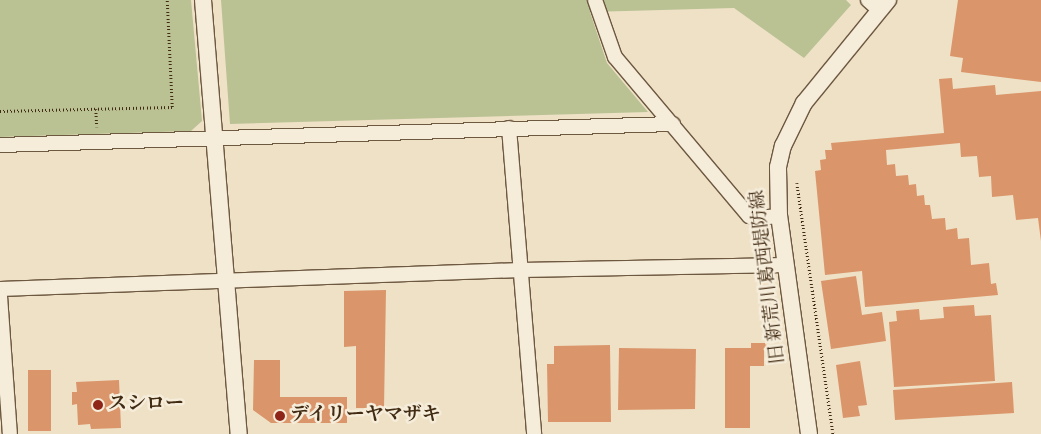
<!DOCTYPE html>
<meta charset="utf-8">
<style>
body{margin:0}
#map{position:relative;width:1041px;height:434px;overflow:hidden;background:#efe1c6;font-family:"Sorts Mill Goudy","Noto Serif JP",serif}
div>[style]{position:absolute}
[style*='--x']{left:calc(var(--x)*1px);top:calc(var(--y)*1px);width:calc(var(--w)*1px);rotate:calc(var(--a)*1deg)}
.green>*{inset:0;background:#bac294}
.building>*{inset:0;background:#da956a}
.path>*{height:2.5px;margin-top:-1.25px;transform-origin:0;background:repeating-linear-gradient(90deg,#422b13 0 1px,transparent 0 3.5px)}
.roads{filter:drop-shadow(1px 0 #6d5840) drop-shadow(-1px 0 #6d5840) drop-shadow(0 1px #6d5840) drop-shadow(0 -1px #6d5840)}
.minor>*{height:14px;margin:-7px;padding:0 7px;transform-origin:7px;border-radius:7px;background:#f5ecda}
.tertiary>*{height:16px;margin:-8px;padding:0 8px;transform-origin:8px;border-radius:8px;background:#f5ecda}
.dots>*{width:14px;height:14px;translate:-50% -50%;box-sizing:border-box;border:2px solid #f5ecda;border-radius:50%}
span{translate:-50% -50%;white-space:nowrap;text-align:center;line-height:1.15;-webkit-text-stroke:5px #f5ecda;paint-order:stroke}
.street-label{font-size:19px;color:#422b13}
.poi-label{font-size:19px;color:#422b13;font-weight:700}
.left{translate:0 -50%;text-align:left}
</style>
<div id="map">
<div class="green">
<div style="clip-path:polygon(0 0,191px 0,202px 121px,191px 131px,0 137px)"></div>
<div style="clip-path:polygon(221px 0,846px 0,851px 5px,804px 58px,734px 8px,590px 12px,607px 63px,648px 112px,230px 124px)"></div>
</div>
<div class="building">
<div style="clip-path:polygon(958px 0,1041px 0,1041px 82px,961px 72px,963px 58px,950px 56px)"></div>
<div style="clip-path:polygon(952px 78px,953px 89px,995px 85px,996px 95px,1041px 91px,1041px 241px,1038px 218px,1016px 220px,1013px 195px,992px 197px,991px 176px,979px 177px,977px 156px,961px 157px,960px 143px,886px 150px,887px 165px,895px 164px,896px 176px,908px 175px,909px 185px,916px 184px,917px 196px,924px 195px,925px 205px,930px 205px,932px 219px,945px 218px,946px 230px,957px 228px,958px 239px,969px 238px,971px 265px,989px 263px,991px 284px,996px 283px,998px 295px,865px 307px,862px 271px,825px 275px,815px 171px,821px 170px,820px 160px,826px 159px,825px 150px,832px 150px,831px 143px,944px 133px,939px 79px)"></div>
<div style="clip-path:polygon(856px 276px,862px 315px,882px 312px,886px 341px,831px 349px,821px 281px)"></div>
<div style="clip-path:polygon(386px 290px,384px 408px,356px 408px,356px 346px,344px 347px,344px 291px)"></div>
<div style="clip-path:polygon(974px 305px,975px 316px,991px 315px,995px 381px,894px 387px,889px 322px,897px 321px,896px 311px,919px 309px,920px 320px,944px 318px,943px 307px)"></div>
<div style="clip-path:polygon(751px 343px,768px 343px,768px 348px,764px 348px,764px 366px,750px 366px,750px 428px,725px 428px,725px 348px,751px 348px)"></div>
<div style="clip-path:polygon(610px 345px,611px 422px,548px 422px,547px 364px,554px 364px,554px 346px)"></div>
<div style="clip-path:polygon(619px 348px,696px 349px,695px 409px,618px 410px)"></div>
<div style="clip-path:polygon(254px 360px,280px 360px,280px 397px,347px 397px,347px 423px,271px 423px,253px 410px)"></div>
<div style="clip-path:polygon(860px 361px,867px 405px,858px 406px,860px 416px,843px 418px,836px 365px)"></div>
<div style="clip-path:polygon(28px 370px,51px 370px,51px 431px,28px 431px)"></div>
<div style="clip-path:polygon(119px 380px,121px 428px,91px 429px,90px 424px,78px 425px,77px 404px,72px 405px,72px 392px,77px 392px,76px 382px)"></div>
<div style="clip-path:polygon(1012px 382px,1014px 413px,895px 420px,893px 390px)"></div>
</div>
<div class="path">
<div style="--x:96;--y:109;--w:18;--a:87"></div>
<div style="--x:0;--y:111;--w:172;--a:-1.3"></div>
<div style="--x:172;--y:107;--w:107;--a:-92.7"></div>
<div style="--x:797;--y:183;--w:254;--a:81.8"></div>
</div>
<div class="roads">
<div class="minor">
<div style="--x:595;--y:0;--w:60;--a:70.7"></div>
<div style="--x:615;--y:57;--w:208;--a:49.9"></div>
<div style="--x:749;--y:216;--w:8;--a:14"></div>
<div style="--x:757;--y:218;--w:22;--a:-5"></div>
<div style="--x:868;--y:0;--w:15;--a:42"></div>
<div style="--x:509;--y:128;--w:307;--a:85.3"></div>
<div style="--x:0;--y:145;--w:673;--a:-1.79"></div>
<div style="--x:0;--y:289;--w:521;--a:-2.09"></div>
<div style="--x:521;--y:270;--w:265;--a:-1.1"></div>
<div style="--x:0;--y:296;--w:138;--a:85.9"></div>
</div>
<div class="tertiary">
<div style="--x:203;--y:0;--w:435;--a:85.3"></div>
<div style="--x:809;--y:434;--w:220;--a:-97.8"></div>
<div style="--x:779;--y:216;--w:49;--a:-91.2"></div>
<div style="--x:778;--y:167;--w:22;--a:-77"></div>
<div style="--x:783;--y:146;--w:48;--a:-64"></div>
<div style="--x:804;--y:103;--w:133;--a:-50.8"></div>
</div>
</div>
<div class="dots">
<div style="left:98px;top:405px;background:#8f2418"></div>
<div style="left:280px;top:416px;background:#8f2418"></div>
</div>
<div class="street-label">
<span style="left:769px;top:277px;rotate:-97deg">旧 新荒川葛西堤防線</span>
</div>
<div class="poi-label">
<span class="left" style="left:108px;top:405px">スシロー</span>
<span class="left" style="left:290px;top:416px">デイリーヤマザキ</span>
</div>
</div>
